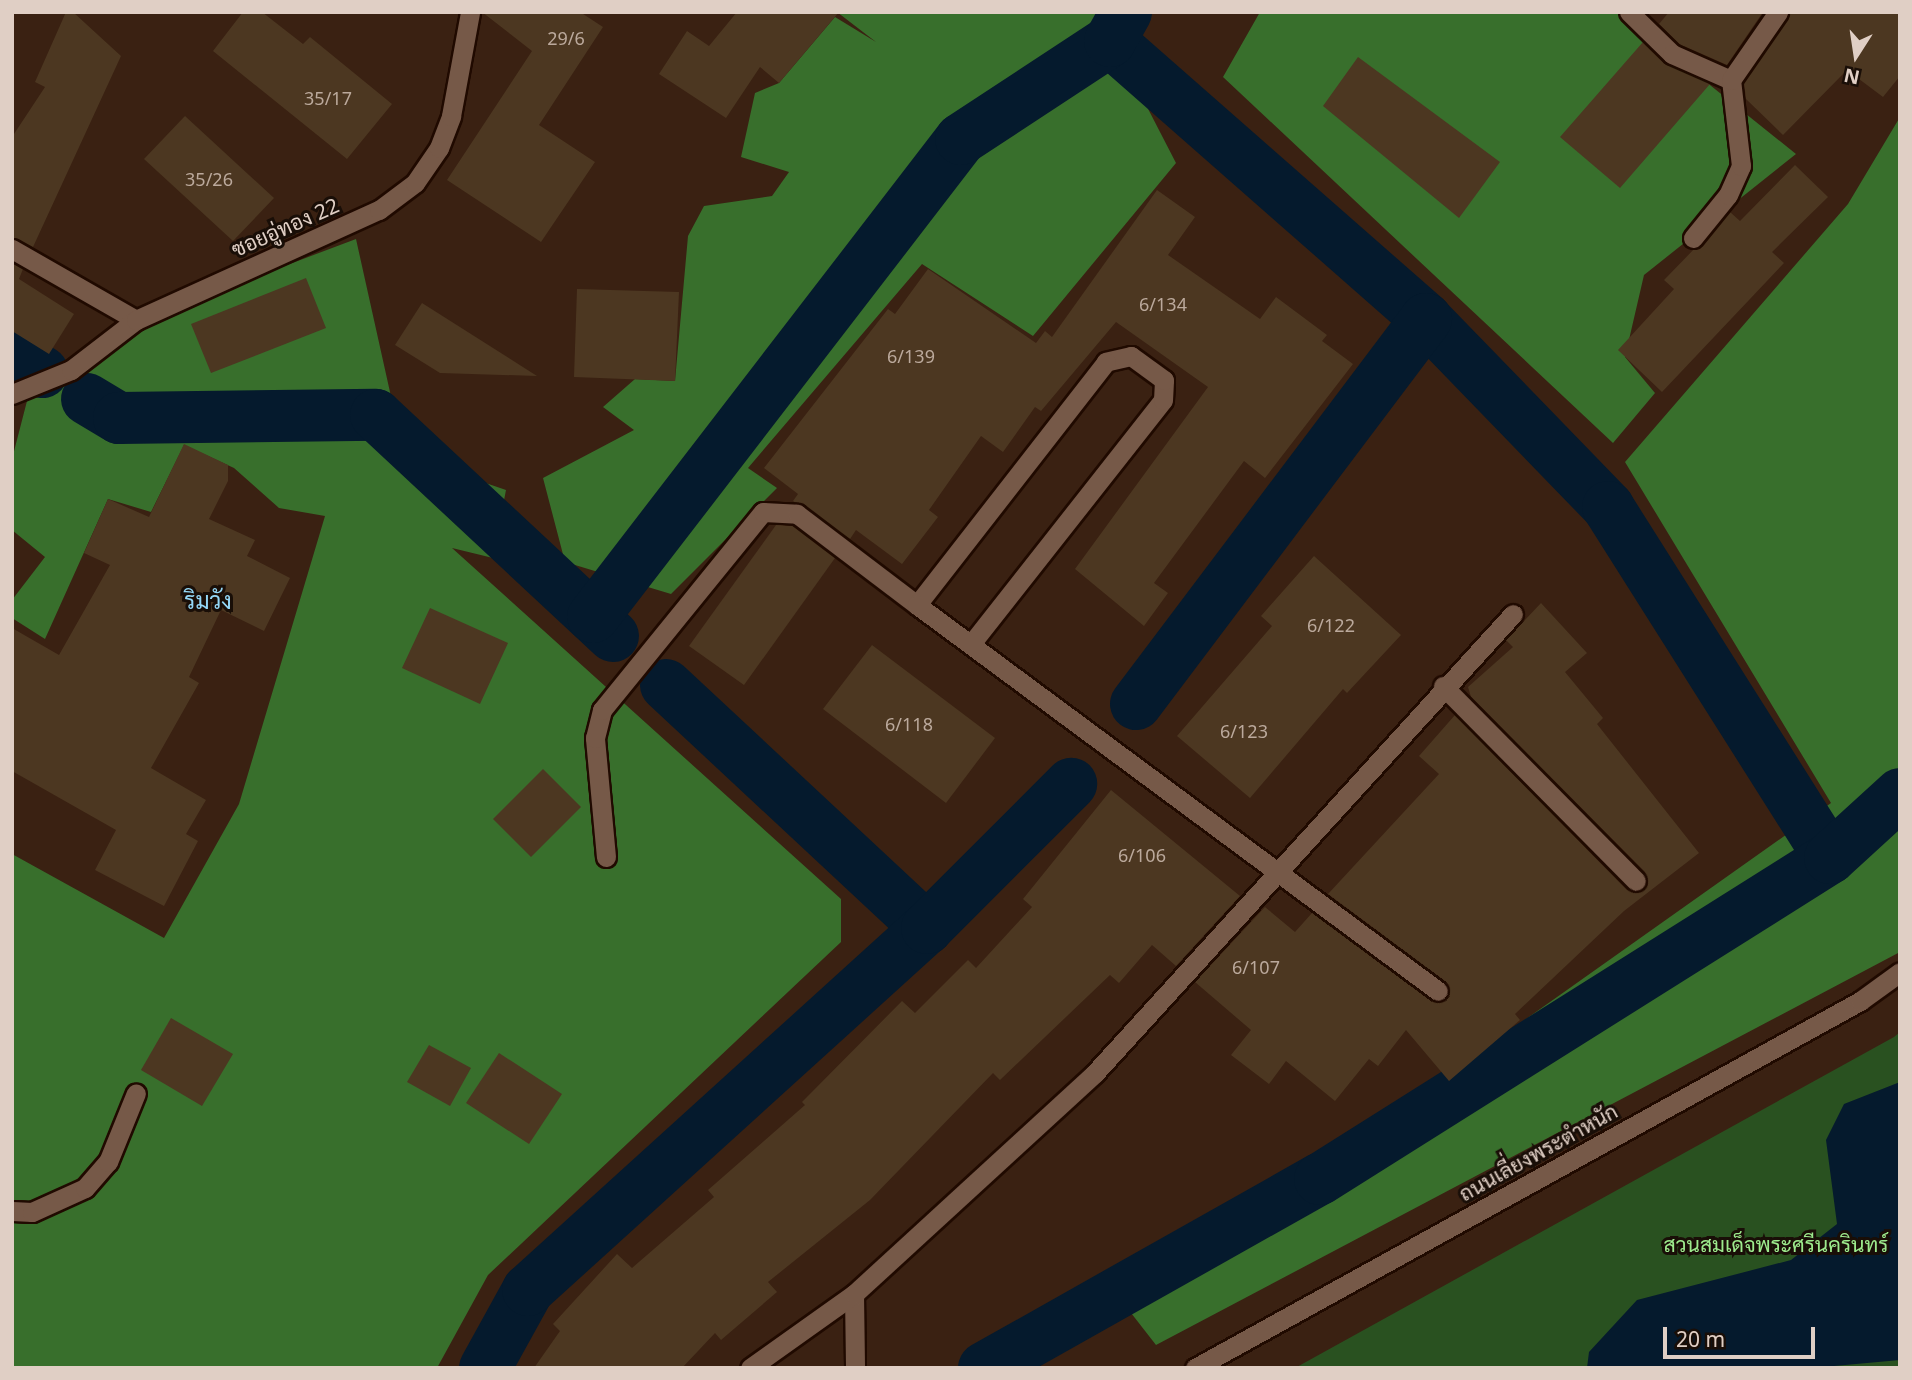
<!DOCTYPE html>
<meta charset="utf-8">
<style>
body{margin:0}
#map{position:relative;width:1912px;height:1380px;overflow:hidden;background:#3a2112;font-family:"Noto Sans",Sarabun,sans-serif}
div>[style]{position:absolute}
[style*='--x']{left:calc(var(--x)*1px);top:calc(var(--y)*1px);width:calc(var(--w)*1px);rotate:calc(var(--a)*1deg)}
.green>*{inset:0;background:#295120}
.forest>*{inset:0;background:#386f2c}
.water>*{inset:0;background:#051a2d}
.canal>*{height:52px;margin:-26px;padding:0 26px;transform-origin:26px;border-radius:26px;background:#051a2d}
.building>*{inset:0;background:#4c3721}
.roads{filter:drop-shadow(2px 0 #200a00) drop-shadow(-2px 0 #200a00) drop-shadow(0 2px #200a00) drop-shadow(0 -2px #200a00)}
.service>*{height:19px;margin:-9.5px;padding:0 9.5px;transform-origin:9.5px;border-radius:9.5px;background:#765948}
.minor>*{height:19px;margin:-9.5px;padding:0 9.5px;transform-origin:9.5px;border-radius:9.5px;background:#765948}
.tertiary>*{height:19px;margin:-9.5px;padding:0 9.5px;transform-origin:9.5px;border-radius:9.5px;background:#765948}
span{translate:-50% -50%;white-space:nowrap;text-align:center;line-height:1.15;-webkit-text-stroke:6px #190e07;paint-order:stroke}
.number-label{font-size:18px;color:#bba99c}
.number-label span{-webkit-text-stroke-width:0}
.street-label{font-size:21px;color:#e0cfc5}
.park-label{font-size:21px;color:#9dea8d}
.neighbourhood-label{font-size:23px;color:#94d7f6}
.frame{position:absolute;inset:0;border:14px solid #e0cfc5;pointer-events:none}
.north{position:absolute;left:1821px;top:21px;width:70px;height:70px;-webkit-text-stroke:5px #190e07;paint-order:stroke;rotate:192deg;font-size:19px;font-weight:700;line-height:28px;text-align:center;color:#e0cfc5}
.north::after{content:'';display:block;margin:auto;width:24px;height:32px;background:#e0cfc5;clip-path:polygon(50% 0,100% 100%,50% 72%,0 100%)}
.scale{position:absolute;left:1663px;top:1327px;width:152px;height:32px;box-sizing:border-box;border:4px solid #e0cfc5;border-top:0;padding-left:9px;font-size:21px;line-height:24px;white-space:nowrap;color:#e0cfc5;-webkit-text-stroke:5px #190e07;paint-order:stroke}
</style>
<div id="map">
<div class="green">
<div style="clip-path:polygon(1900px 1032px,1900px 1368px,1295px 1368px,1894px 1037px)"></div>
</div>
<div class="forest">
<div style="clip-path:polygon(837px 12px,1115px 12px,1128px 70px,1176px 163px,1033px 336px,922px 264px,748px 468px,777px 488px,671px 594px,565px 562px,543px 478px,634px 430px,603px 407px,635px 379px,675px 381px,688px 236px,704px 206px,772px 196px,789px 172px,741px 157px,755px 93px,779px 83px,835px 17px,876px 42px)"></div>
<div style="clip-path:polygon(1260px 12px,1619px 12px,1796px 154px,1644px 275px,1625px 357px,1655px 393px,1613px 443px,1223px 77px)"></div>
<div style="clip-path:polygon(1900px 117px,1900px 952px,1156px 1345px,1103px 1277px,1334px 1155px,1831px 803px,1625px 462px,1848px 204px)"></div>
<div style="clip-path:polygon(356px 239px,404px 455px,506px 490px,493px 558px,452px 548px,841px 899px,841px 942px,488px 1275px,437px 1368px,12px 1368px,12px 854px,164px 938px,239px 804px,325px 516px,279px 508px,234px 468px,184px 445px,151px 512px,108px 499px,45px 639px,12px 618px,12px 600px,45px 557px,12px 530px,12px 459px,27px 401px,178px 306px)"></div>
</div>
<div class="water">
<div style="clip-path:polygon(1900px 1082px,1900px 1360px,1812px 1368px,1587px 1368px,1589px 1352px,1637px 1300px,1791px 1260px,1837px 1224px,1826px 1140px,1844px 1104px)"></div>
</div>
<div class="canal">
<div style="--x:1110;--y:41;--w:421;--a:41.3"></div>
<div style="--x:1426;--y:319;--w:262;--a:45.9"></div>
<div style="--x:1608;--y:507;--w:415;--a:57.7"></div>
<div style="--x:12;--y:353;--w:36;--a:32"></div>
<div style="--x:87;--y:399;--w:37;--a:31"></div>
<div style="--x:119;--y:418;--w:257;--a:-0.7"></div>
<div style="--x:376;--y:415;--w:324;--a:43"></div>
<div style="--x:593;--y:617;--w:603;--a:-52.41"></div>
<div style="--x:961;--y:139;--w:178;--a:-33.3"></div>
<div style="--x:1110;--y:41;--w:33;--a:-61"></div>
<div style="--x:666;--y:685;--w:357;--a:43"></div>
<div style="--x:1136;--y:704;--w:482;--a:-53"></div>
<div style="--x:485;--y:1368;--w:89;--a:-61.1"></div>
<div style="--x:528;--y:1290;--w:539;--a:-42.22"></div>
<div style="--x:927;--y:928;--w:204;--a:-45"></div>
<div style="--x:984;--y:1368;--w:386;--a:-29.4"></div>
<div style="--x:1320;--y:1179;--w:603;--a:-32.19"></div>
<div style="--x:1830;--y:858;--w:95;--a:-42.4"></div>
</div>
<div class="building">
<div style="clip-path:polygon(66px 12px,73px 12px,121px 56px,33px 247px,12px 237px,12px 137px,45px 87px,35px 82px)"></div>
<div style="clip-path:polygon(243px 12px,262px 12px,303px 44px,310px 37px,392px 104px,347px 159px,213px 51px)"></div>
<div style="clip-path:polygon(482px 12px,580px 12px,603px 27px,539px 125px,595px 162px,541px 242px,447px 180px,532px 51px)"></div>
<div style="clip-path:polygon(737px 12px,839px 12px,779px 83px,760px 67px,726px 118px,659px 74px,687px 31px,709px 46px)"></div>
<div style="clip-path:polygon(1669px 12px,1763px 12px,1727px 65px,1679px 44px,1659px 24px)"></div>
<div style="clip-path:polygon(1790px 12px,1900px 12px,1900px 76px,1883px 97px,1847px 70px,1783px 135px,1746px 99px,1744px 83px)"></div>
<div style="clip-path:polygon(1643px 42px,1667px 65px,1710px 84px,1620px 188px,1560px 137px)"></div>
<div style="clip-path:polygon(1358px 57px,1500px 162px,1459px 218px,1323px 106px)"></div>
<div style="clip-path:polygon(185px 116px,274px 198px,233px 241px,144px 159px)"></div>
<div style="clip-path:polygon(1795px 165px,1828px 197px,1772px 252px,1784px 263px,1662px 392px,1618px 350px,1674px 289px,1664px 280px,1730px 212px,1740px 221px)"></div>
<div style="clip-path:polygon(1157px 190px,1195px 217px,1168px 255px,1260px 319px,1276px 297px,1327px 335px,1322px 341px,1353px 364px,1265px 478px,1244px 461px,1154px 583px,1168px 593px,1144px 626px,1075px 569px,1208px 387px,1116px 322px,1041px 411px,1035px 407px,1003px 452px,981px 436px,929px 510px,938px 517px,902px 564px,856px 530px,850px 539px,793px 501px,798px 494px,764px 468px,888px 309px,895px 314px,928px 269px,1036px 343px,1045px 331px,1052px 337px)"></div>
<div style="clip-path:polygon(12px 263px,23px 269px,19px 279px,74px 314px,49px 354px,12px 331px)"></div>
<div style="clip-path:polygon(306px 278px,326px 328px,211px 373px,191px 324px)"></div>
<div style="clip-path:polygon(577px 289px,679px 292px,675px 381px,574px 377px)"></div>
<div style="clip-path:polygon(422px 303px,537px 376px,440px 373px,395px 345px)"></div>
<div style="clip-path:polygon(184px 444px,228px 465px,228px 481px,209px 519px,255px 540px,247px 556px,290px 578px,264px 631px,221px 610px,189px 677px,199px 683px,151px 768px,206px 800px,186px 834px,198px 841px,164px 906px,95px 870px,116px 830px,12px 771px,12px 628px,59px 655px,110px 565px,84px 553px,108px 499px,149px 517px)"></div>
<div style="clip-path:polygon(776px 525px,793px 526px,835px 558px,744px 685px,689px 646px)"></div>
<div style="clip-path:polygon(1314px 556px,1401px 635px,1347px 693px,1343px 689px,1250px 798px,1177px 736px,1272px 626px,1261px 616px)"></div>
<div style="clip-path:polygon(1541px 603px,1587px 653px,1565px 672px,1603px 718px,1597px 724px,1699px 853px,1624px 911px,1515px 1014px,1520px 1020px,1449px 1081px,1406px 1030px,1378px 1066px,1369px 1059px,1335px 1101px,1286px 1061px,1269px 1084px,1231px 1055px,1251px 1030px,1195px 982px,1265px 907px,1295px 932px,1312px 913px,1431px 1001px,1448px 998px,1445px 981px,1328px 894px,1439px 774px,1419px 756px,1455px 715px,1627px 890px,1638px 893px,1648px 885px,1645px 872px,1471px 697px,1468px 687px,1513px 647px,1506px 640px)"></div>
<div style="clip-path:polygon(430px 608px,508px 643px,480px 704px,402px 668px)"></div>
<div style="clip-path:polygon(872px 645px,995px 738px,946px 803px,823px 709px)"></div>
<div style="clip-path:polygon(543px 769px,581px 807px,531px 857px,493px 819px)"></div>
<div style="clip-path:polygon(1111px 790px,1240px 896px,1176px 966px,1152px 945px,1119px 983px,1110px 975px,1000px 1080px,993px 1073px,870px 1200px,768px 1282px,777px 1292px,721px 1340px,715px 1333px,682px 1368px,534px 1368px,560px 1331px,553px 1324px,617px 1254px,632px 1268px,714px 1197px,708px 1190px,805px 1105px,802px 1102px,902px 1001px,915px 1013px,968px 960px,976px 968px,1032px 907px,1023px 899px)"></div>
<div style="clip-path:polygon(171px 1018px,233px 1054px,202px 1106px,141px 1070px)"></div>
<div style="clip-path:polygon(429px 1045px,471px 1068px,450px 1106px,407px 1082px)"></div>
<div style="clip-path:polygon(499px 1053px,562px 1094px,529px 1144px,466px 1103px)"></div>
</div>
<div class="roads">
<div class="service">
<div style="--x:1629;--y:12;--w:60;--a:44.3"></div>
<div style="--x:1672;--y:54;--w:64;--a:23.8"></div>
<div style="--x:1693;--y:238;--w:55;--a:-50.9"></div>
<div style="--x:1728;--y:195;--w:32;--a:-66"></div>
<div style="--x:1741;--y:166;--w:87;--a:-96.6"></div>
<div style="--x:1731;--y:80;--w:83;--a:-55.3"></div>
<div style="--x:606;--y:857;--w:120;--a:-95.3"></div>
<div style="--x:595;--y:738;--w:29;--a:-76"></div>
<div style="--x:602;--y:710;--w:255;--a:-50.9"></div>
<div style="--x:763;--y:512;--w:34;--a:3"></div>
<div style="--x:797;--y:514;--w:151;--a:37.2"></div>
<div style="--x:12;--y:1211;--w:20;--a:3"></div>
<div style="--x:32;--y:1212;--w:58;--a:-24.4"></div>
<div style="--x:85;--y:1188;--w:35;--a:-49"></div>
<div style="--x:108;--y:1162;--w:74;--a:-67.9"></div>
</div>
<div class="minor">
<div style="--x:12;--y:249;--w:143;--a:29.8"></div>
<div style="--x:12;--y:394;--w:64;--a:-22.1"></div>
<div style="--x:71;--y:370;--w:82;--a:-37.6"></div>
<div style="--x:136;--y:320;--w:267;--a:-24.4"></div>
<div style="--x:379;--y:210;--w:45;--a:-36.9"></div>
<div style="--x:415;--y:183;--w:42;--a:-55.6"></div>
<div style="--x:439;--y:148;--w:34;--a:-69"></div>
<div style="--x:451;--y:116;--w:106;--a:-79.6"></div>
<div style="--x:971;--y:644;--w:310;--a:-51.8"></div>
<div style="--x:1163;--y:400;--w:20;--a:-87"></div>
<div style="--x:1164;--y:380;--w:41;--a:-144"></div>
<div style="--x:1131;--y:356;--w:26;--a:167"></div>
<div style="--x:1106;--y:362;--w:308;--a:127.9"></div>
<div style="--x:917;--y:605;--w:648;--a:36.53"></div>
<div style="--x:1443;--y:686;--w:274;--a:45.3"></div>
<div style="--x:854;--y:1294;--w:74;--a:89.2"></div>
<div style="--x:750;--y:1368;--w:128;--a:-35.4"></div>
<div style="--x:854;--y:1294;--w:326;--a:-42.5"></div>
<div style="--x:1094;--y:1074;--w:622;--a:-47.67"></div>
</div>
<div class="tertiary">
<div style="--x:1195;--y:1368;--w:760;--a:-28.89"></div>
<div style="--x:1860;--y:1001;--w:49;--a:-35.9"></div>
</div>
</div>
<div class="number-label">
<span style="left:566px;top:38px">29/6</span>
<span style="left:328px;top:98px">35/17</span>
<span style="left:209px;top:179px">35/26</span>
<span style="left:1163px;top:304px">6/134</span>
<span style="left:911px;top:356px">6/139</span>
<span style="left:1331px;top:625px">6/122</span>
<span style="left:909px;top:724px">6/118</span>
<span style="left:1244px;top:731px">6/123</span>
<span style="left:1142px;top:855px">6/106</span>
<span style="left:1256px;top:967px">6/107</span>
</div>
<div class="street-label">
<span style="left:285px;top:227px;rotate:-24deg">ซอยอู่ทอง 22</span>
<span style="left:1538px;top:1152px;rotate:-29deg">ถนนเลี่ยงพระตำหนัก</span>
</div>
<div class="park-label">
<span style="left:1776px;top:1244px">สวนสมเด็จพระศรีนครินทร์</span>
</div>
<div class="neighbourhood-label">
<span style="left:208px;top:600px">ริมวัง</span>
</div>
<div class="frame"></div>
<div class="north">N</div>
<div class="scale">20 m</div>
</div>
